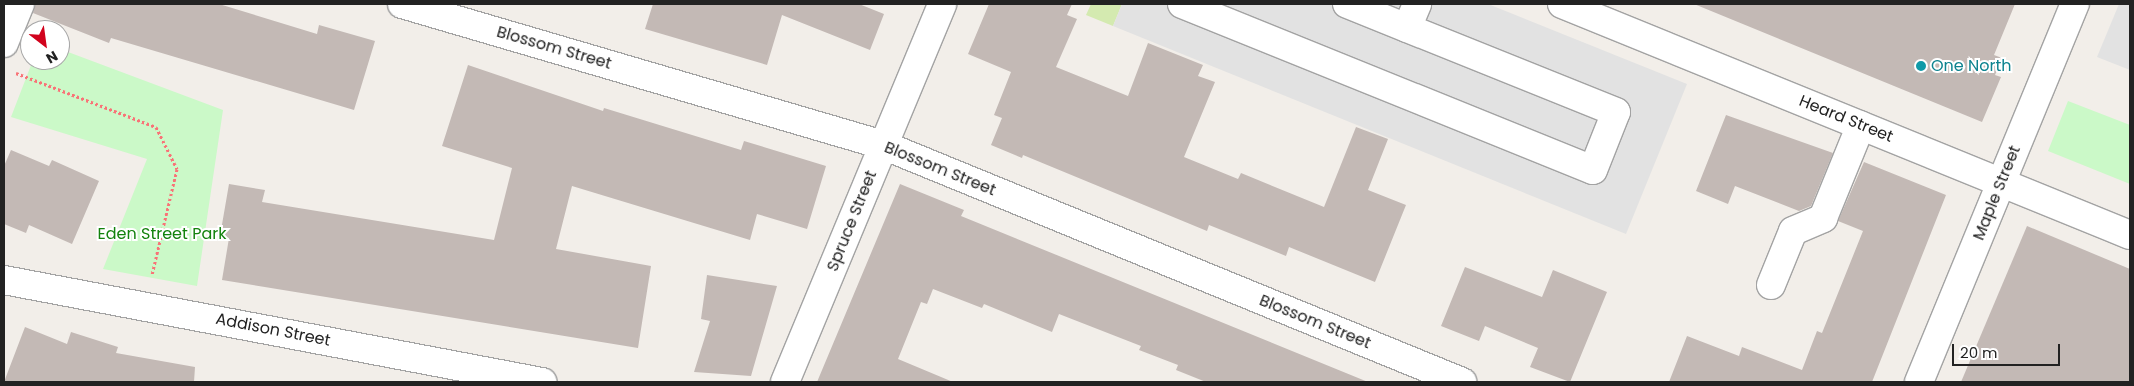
<!DOCTYPE html>
<style>
body{margin:0}
#map{position:relative;width:2134px;height:386px;overflow:hidden;background:#f2eee9;font-family:Poppins,sans-serif}
div>[style]{position:absolute}
[style*='--x']{left:calc(var(--x)*1px);top:calc(var(--y)*1px);width:calc(var(--w)*1px);rotate:calc(var(--a)*1deg)}
.grass>*{inset:0;background:#d4eab0}
.park>*{inset:0;background:#cbf9c8}
.parking>*{inset:0;background:#e2e2e2}
.building>*{inset:0;background:#c3b9b5}
.path>*{height:3px;margin-top:-1.5px;transform-origin:0;background:repeating-linear-gradient(90deg,#f87377 0 2.5px,transparent 0 5px)}
.roads{filter:drop-shadow(1px 0 #a3a3a3) drop-shadow(-1px 0 #a3a3a3) drop-shadow(0 1px #a3a3a3) drop-shadow(0 -1px #a3a3a3)}
.minor>*{height:28px;margin:-14px;padding:0 14px;transform-origin:14px;border-radius:14px;background:#fff}
.dots>*{width:14px;height:14px;translate:-50% -50%;box-sizing:border-box;border:2px solid #fff;border-radius:50%}
span{translate:-50% -50%;white-space:nowrap;text-align:center;line-height:1.15;-webkit-text-stroke:4px #fff;paint-order:stroke}
.street-label{font-size:16px;color:#222}
.culture-label{font-size:16px;color:#0d838f}
.left{translate:0 -50%;text-align:left}
.park-label{font-size:16px;color:#13820d}
.frame{position:absolute;inset:0;border:5px solid #222;pointer-events:none}
.north{position:absolute;left:20px;top:20px;width:50px;height:50px;box-sizing:border-box;background:#fff;border:1px solid #a7a7a7;border-radius:50%;rotate:150deg;font-size:14px;font-weight:700;line-height:20px;text-align:center;color:#222}
.north::after{content:'';display:block;margin:auto;width:18px;height:22px;background:#d1031d;clip-path:polygon(50% 0,100% 100%,50% 72%,0 100%)}
.scale{position:absolute;left:1952px;top:344px;width:108px;height:22px;box-sizing:border-box;border:2px solid #222;border-top:0;padding-left:6px;font-size:15px;line-height:18px;white-space:nowrap;color:#222;-webkit-text-stroke:4px #fff;paint-order:stroke}
</style>
<div id="map">
<div class="grass">
<div style="clip-path:polygon(1091px 4px,1122px 4px,1113px 26px,1086px 15px)"></div>
</div>
<div class="park">
<div style="clip-path:polygon(60px 49px,223px 110px,197px 286px,103px 269px,147px 159px,11px 117px,33px 60px,60px 60px)"></div>
<div style="clip-path:polygon(2068px 101px,2130px 125px,2130px 184px,2048px 151px)"></div>
</div>
<div class="parking">
<div style="clip-path:polygon(1122px 4px,1488px 4px,1687px 84px,1626px 234px,1113px 26px)"></div>
<div style="clip-path:polygon(2119px 4px,2130px 4px,2130px 70px,2097px 57px)"></div>
</div>
<div class="building">
<div style="clip-path:polygon(35px 4px,219px 4px,317px 34px,319px 25px,375px 41px,354px 110px,111px 38px,109px 43px,33px 13px)"></div>
<div style="clip-path:polygon(653px 4px,859px 4px,884px 14px,870px 50px,782px 15px,767px 65px,645px 29px)"></div>
<div style="clip-path:polygon(989px 4px,1072px 4px,1067px 15px,1077px 19px,1056px 67px,1128px 96px,1148px 43px,1203px 65px,1198px 76px,1215px 82px,1184px 157px,1238px 179px,1241px 173px,1324px 207px,1356px 127px,1388px 139px,1368px 190px,1406px 205px,1375px 282px,1289px 247px,1286px 256px,1209px 225px,1207px 231px,1023px 155px,1022px 158px,991px 145px,1002px 118px,994px 115px,1011px 72px,968px 54px)"></div>
<div style="clip-path:polygon(1694px 4px,2015px 4px,1994px 55px,2002px 58px,1995px 75px,2001px 77px,1982px 122px)"></div>
<div style="clip-path:polygon(468px 65px,603px 111px,604px 108px,741px 150px,744px 141px,826px 166px,807px 229px,757px 214px,750px 240px,572px 186px,556px 249px,651px 266px,638px 348px,222px 280px,229px 238px,220px 236px,229px 184px,265px 190px,262px 202px,494px 240px,512px 168px,442px 146px)"></div>
<div style="clip-path:polygon(1726px 115px,1833px 153px,1811px 206px,1799px 211px,1735px 186px,1728px 204px,1696px 191px)"></div>
<div style="clip-path:polygon(11px 150px,49px 166px,52px 160px,99px 181px,72px 244px,29px 225px,26px 233px,4px 224px,4px 166px)"></div>
<div style="clip-path:polygon(1864px 162px,1946px 195px,1872px 382px,1669px 382px,1687px 336px,1739px 356px,1742px 347px,1802px 370px,1817px 331px,1822px 333px,1863px 231px,1838px 221px)"></div>
<div style="clip-path:polygon(900px 184px,964px 210px,961px 216px,1368px 382px,1206px 382px,1176px 370px,1178px 365px,1139px 350px,1141px 346px,1059px 314px,1052px 332px,984px 304px,982px 308px,933px 289px,927px 304px,921px 302px,898px 359px,953px 382px,817px 382px)"></div>
<div style="clip-path:polygon(2027px 226px,2130px 269px,2130px 382px,1961px 382px)"></div>
<div style="clip-path:polygon(1465px 267px,1542px 297px,1553px 270px,1607px 292px,1570px 382px,1530px 367px,1538px 348px,1485px 326px,1479px 341px,1441px 326px)"></div>
<div style="clip-path:polygon(707px 275px,777px 286px,751px 376px,694px 372px,710px 321px,701px 319px)"></div>
<div style="clip-path:polygon(25px 327px,67px 344px,71px 332px,118px 347px,116px 353px,195px 367px,194px 382px,4px 382px)"></div>
</div>
<div class="path">
<div style="--x:16;--y:73;--w:150;--a:21.1"></div>
<div style="--x:156;--y:127;--w:47;--a:63.4"></div>
<div style="--x:177;--y:169;--w:109;--a:103.3"></div>
</div>
<div class="roads">
<div class="minor">
<div style="--x:402;--y:4;--w:501;--a:16.34"></div>
<div style="--x:883;--y:145;--w:626;--a:22.26"></div>
<div style="--x:1182;--y:4;--w:443;--a:22"></div>
<div style="--x:1593;--y:170;--w:62;--a:-68.4"></div>
<div style="--x:1616;--y:112;--w:290;--a:-158.1"></div>
<div style="--x:1562;--y:4;--w:613;--a:22.13"></div>
<div style="--x:1407;--y:28;--w:26;--a:-67"></div>
<div style="--x:4;--y:43;--w:42;--a:-67.7"></div>
<div style="--x:4;--y:280;--w:548;--a:10.74"></div>
<div style="--x:1771;--y:285;--w:58;--a:-67.8"></div>
<div style="--x:1793;--y:231;--w:33;--a:-23"></div>
<div style="--x:1823;--y:218;--w:100;--a:-67.8"></div>
<div style="--x:785;--y:382;--w:409;--a:-67.4"></div>
<div style="--x:1919;--y:382;--w:409;--a:-67.6"></div>
</div>
</div>
<div class="dots">
<div style="left:1921px;top:66px;background:#0f9aa8"></div>
</div>
<div class="street-label">
<span style="left:554px;top:48px;rotate:16deg">Blossom Street</span>
<span style="left:1846px;top:119px;rotate:22deg">Heard Street</span>
<span style="left:940px;top:169px;rotate:22deg">Blossom Street</span>
<span style="left:1997px;top:193px;rotate:-68deg">Maple Street</span>
<span style="left:852px;top:221px;rotate:-68deg">Spruce Street</span>
<span style="left:1315px;top:322px;rotate:22deg">Blossom Street</span>
<span style="left:273px;top:330px;rotate:11deg">Addison Street</span>
</div>
<div class="culture-label">
<span class="left" style="left:1931px;top:66px">One North</span>
</div>
<div class="park-label">
<span style="left:162px;top:234px">Eden Street Park</span>
</div>
<div class="frame"></div>
<div class="north">N</div>
<div class="scale">20 m</div>
</div>
